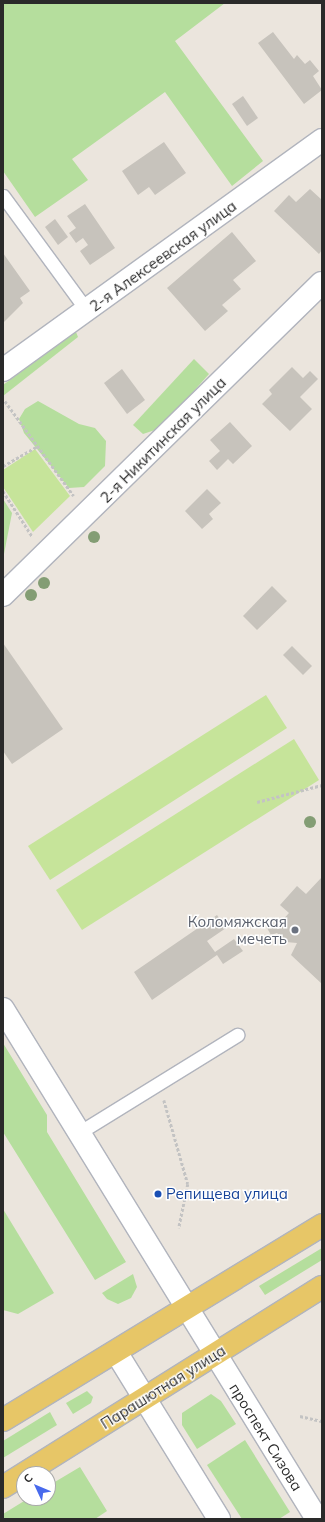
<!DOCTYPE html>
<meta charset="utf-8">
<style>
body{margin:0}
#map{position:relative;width:325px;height:1522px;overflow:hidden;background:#ebe5dd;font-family:Mulish,sans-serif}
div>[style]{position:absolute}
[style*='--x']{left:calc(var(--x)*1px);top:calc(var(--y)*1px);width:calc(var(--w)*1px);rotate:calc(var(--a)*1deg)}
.green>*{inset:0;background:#b5de9d}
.pitch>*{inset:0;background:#c6e49a}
.building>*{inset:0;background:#c7c3bc}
.path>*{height:2.5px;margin-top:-1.25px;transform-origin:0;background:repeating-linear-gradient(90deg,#c3c3c3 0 3px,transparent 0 5px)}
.roads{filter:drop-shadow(1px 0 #b1b4bd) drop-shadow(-1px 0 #b1b4bd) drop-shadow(0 1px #b1b4bd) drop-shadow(0 -1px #b1b4bd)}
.lane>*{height:13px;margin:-6.5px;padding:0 6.5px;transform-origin:6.5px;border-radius:6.5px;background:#fff}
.street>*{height:22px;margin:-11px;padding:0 11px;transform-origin:11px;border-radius:11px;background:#fff}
.secondary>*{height:22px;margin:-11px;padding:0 11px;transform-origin:11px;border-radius:11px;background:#fff}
.primary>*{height:22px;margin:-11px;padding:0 11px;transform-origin:11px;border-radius:11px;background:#e7c667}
.trees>*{width:12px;height:12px;margin:-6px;border-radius:50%;background:#839d74}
.dots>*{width:11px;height:11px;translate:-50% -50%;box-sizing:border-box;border:2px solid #fff;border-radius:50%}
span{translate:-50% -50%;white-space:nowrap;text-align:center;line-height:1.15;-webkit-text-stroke:3px #fff;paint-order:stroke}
.street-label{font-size:15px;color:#2a2a2a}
.worship-label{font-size:15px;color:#5b616d}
.right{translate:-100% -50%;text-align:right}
.transit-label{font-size:15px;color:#164399}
.left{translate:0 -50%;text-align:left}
.frame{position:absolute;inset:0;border:4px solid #2a2a2a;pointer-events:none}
.north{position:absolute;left:16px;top:1466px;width:40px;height:40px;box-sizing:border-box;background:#fff;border:1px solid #aaa;border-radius:50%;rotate:314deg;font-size:11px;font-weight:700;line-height:16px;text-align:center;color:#2a2a2a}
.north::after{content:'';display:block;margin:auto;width:14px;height:18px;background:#486aed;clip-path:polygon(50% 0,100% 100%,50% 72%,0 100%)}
</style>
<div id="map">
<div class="green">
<div style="clip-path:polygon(3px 3px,225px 3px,175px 41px,263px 161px,232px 186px,165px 92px,72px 159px,88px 180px,35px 217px,3px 171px)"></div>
<div style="clip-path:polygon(76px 332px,78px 337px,3px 396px,3px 385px)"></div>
<div style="clip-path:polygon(194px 359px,209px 374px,161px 428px,143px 434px,133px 425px)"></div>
<div style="clip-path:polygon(38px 401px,79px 424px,95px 428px,106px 441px,105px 466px,84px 487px,69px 488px,24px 433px,19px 419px,25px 409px)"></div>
<div style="clip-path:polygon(3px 499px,12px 513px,3px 559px)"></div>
<div style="clip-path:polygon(3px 1043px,47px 1115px,47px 1132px,126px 1262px,95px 1280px,3px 1132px)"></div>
<div style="clip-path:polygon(3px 1209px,54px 1293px,18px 1314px,3px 1310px)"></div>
<div style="clip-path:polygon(322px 1248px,322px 1260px,265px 1295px,259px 1286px)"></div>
<div style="clip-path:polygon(133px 1274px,137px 1287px,131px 1298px,118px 1304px,107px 1299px,102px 1293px)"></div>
<div style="clip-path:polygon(87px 1391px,93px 1397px,91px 1403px,73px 1414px,66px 1403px)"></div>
<div style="clip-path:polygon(211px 1394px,221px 1401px,236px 1424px,197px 1449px,182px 1425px,182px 1413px)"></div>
<div style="clip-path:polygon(50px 1412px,57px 1425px,3px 1458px,3px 1441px)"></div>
<div style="clip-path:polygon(245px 1440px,290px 1512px,279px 1519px,242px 1519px,207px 1465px)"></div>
<div style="clip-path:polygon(80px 1467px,107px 1511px,95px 1519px,3px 1519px,3px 1514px,29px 1498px,48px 1498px,48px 1486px)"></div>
</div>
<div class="pitch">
<div style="clip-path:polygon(35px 449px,70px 496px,33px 532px,3px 487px,3px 470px)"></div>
<div style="clip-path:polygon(266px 695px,287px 728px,50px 880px,28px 846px)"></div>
<div style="clip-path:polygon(294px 739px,319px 780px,82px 930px,56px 890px)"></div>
</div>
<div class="building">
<div style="clip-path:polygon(273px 32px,294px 59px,297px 55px,305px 64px,310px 60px,319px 71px,313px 76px,322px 90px,304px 104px,258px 43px)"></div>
<div style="clip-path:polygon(243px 96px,258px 118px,247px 126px,232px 104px)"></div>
<div style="clip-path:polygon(164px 142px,186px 173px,155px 195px,149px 187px,138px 195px,122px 171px)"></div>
<div style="clip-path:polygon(310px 189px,322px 200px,322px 250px,319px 254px,274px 211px,289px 195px,296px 202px)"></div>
<div style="clip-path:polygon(85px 204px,115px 248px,90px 265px,80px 251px,88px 245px,83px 238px,76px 243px,69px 233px,76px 228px,67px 216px)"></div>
<div style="clip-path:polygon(55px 219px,68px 237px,58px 245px,45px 227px)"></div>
<div style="clip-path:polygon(232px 232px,256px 261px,233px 280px,241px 289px,222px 305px,228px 311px,205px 331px,167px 288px)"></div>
<div style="clip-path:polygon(3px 253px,30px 291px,20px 298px,23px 303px,3px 323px)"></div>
<div style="clip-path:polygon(292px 367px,303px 378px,310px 371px,318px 379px,300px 397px,312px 409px,290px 431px,262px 404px,272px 394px,269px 390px)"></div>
<div style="clip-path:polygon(122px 369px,145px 400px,127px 414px,104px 383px)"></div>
<div style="clip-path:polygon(230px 422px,252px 446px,233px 464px,228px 459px,217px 470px,209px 461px,220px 451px,210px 440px)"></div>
<div style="clip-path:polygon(207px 489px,221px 503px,209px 514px,213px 519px,202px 529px,185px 511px)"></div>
<div style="clip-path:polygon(272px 586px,287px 601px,257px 630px,243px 616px)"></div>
<div style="clip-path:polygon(3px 643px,63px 729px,12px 764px,3px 751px)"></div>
<div style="clip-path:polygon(292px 646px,312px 666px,303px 675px,283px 655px)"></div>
<div style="clip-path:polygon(322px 877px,322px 984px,291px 955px,297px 943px,286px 942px,277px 933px,271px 935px,267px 928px,270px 924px,277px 926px,289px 913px,280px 905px,297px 886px,306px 894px)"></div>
<div style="clip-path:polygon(217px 915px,226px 928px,207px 941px,215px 952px,234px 939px,243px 951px,223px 964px,217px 955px,152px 1000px,134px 972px)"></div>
</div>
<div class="path">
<div style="--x:5;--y:401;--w:117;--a:54"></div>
<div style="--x:3;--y:466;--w:39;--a:-30"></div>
<div style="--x:3;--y:491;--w:54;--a:57.2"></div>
<div style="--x:257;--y:802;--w:67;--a:-14.7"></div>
<div style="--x:164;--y:1100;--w:87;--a:74.1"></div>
<div style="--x:188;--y:1184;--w:45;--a:101.6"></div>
<div style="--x:300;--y:1416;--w:23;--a:13"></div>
</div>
<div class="roads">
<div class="lane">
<div style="--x:3;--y:196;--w:144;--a:53.8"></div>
<div style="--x:80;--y:1132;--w:185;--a:-31.7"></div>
</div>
<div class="street">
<div style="--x:3;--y:370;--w:393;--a:-35.8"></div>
<div style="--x:3;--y:595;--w:446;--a:-44.4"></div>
</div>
<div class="secondary">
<div style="--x:3;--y:1009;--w:599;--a:58.38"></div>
<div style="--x:116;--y:1352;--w:196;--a:58.3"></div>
</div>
<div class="primary">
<div style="--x:3;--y:1420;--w:374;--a:-31.4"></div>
<div style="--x:3;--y:1487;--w:377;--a:-32.1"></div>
</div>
</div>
<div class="trees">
<div style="left:94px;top:537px"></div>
<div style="left:44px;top:583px"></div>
<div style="left:31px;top:595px"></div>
<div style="left:310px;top:822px"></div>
</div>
<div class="dots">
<div style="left:295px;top:930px;background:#6b7280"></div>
<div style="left:158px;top:1194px;background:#1a4fb4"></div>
</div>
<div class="street-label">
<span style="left:163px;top:256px;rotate:-36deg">2-я Алексеевская улица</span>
<span style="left:163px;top:440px;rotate:-45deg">2-я Никитинская улица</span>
<span style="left:163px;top:1387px;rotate:-32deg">Парашютная улица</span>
<span style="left:266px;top:1437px;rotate:58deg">проспект Сизова</span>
</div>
<div class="worship-label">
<span class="right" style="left:287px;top:930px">Коломяжская<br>мечеть</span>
</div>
<div class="transit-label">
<span class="left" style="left:166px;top:1194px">Репищева улица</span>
</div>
<div class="frame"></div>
<div class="north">С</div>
</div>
